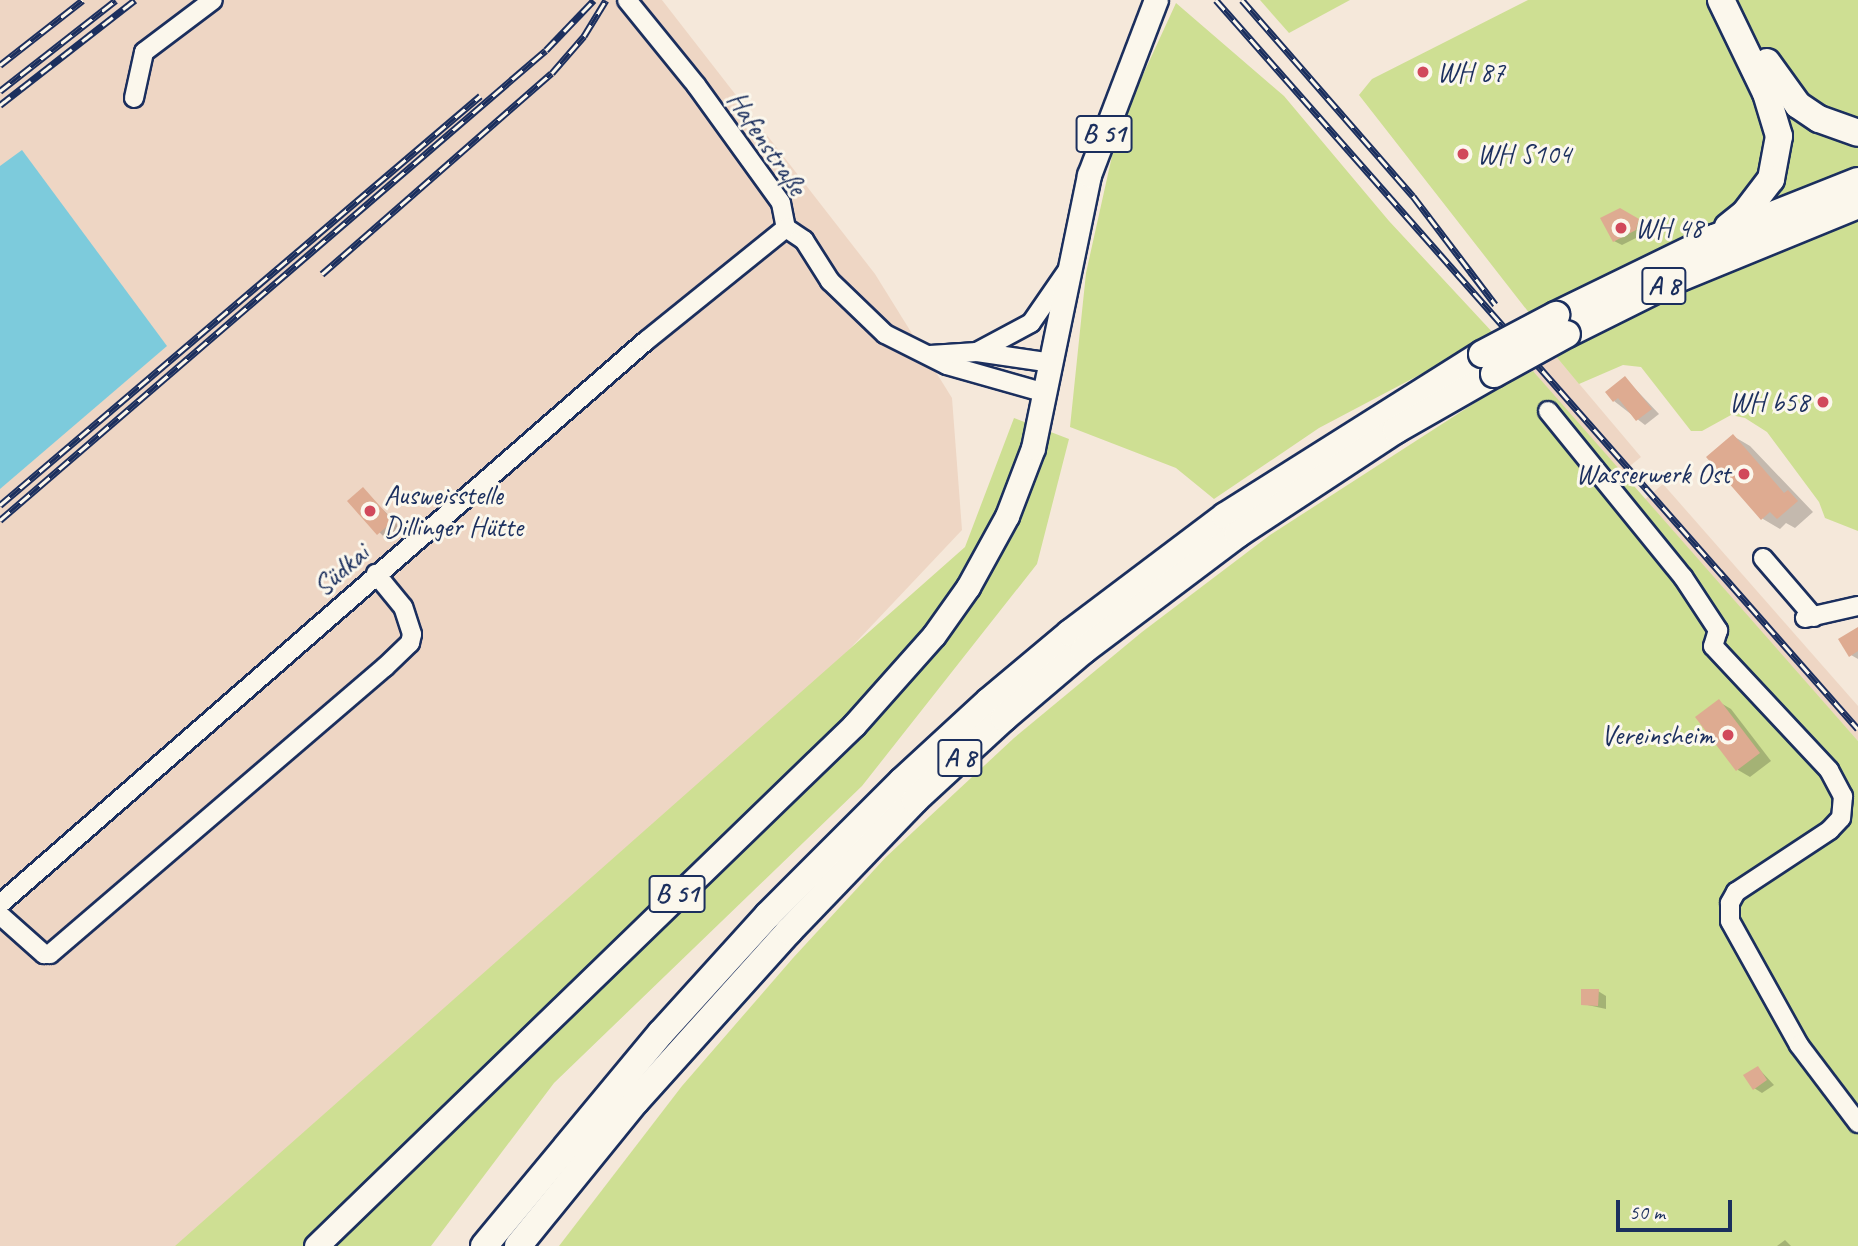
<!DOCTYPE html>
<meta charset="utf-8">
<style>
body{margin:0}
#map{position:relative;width:1858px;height:1246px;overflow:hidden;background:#f5e8da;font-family:Caveat,sans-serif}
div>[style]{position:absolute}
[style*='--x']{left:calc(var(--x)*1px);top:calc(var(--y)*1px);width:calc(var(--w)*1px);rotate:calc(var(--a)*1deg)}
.built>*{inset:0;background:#eed6c4}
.green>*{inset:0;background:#cedf93}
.water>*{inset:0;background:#7dcbdc}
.shadow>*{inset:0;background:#0003}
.building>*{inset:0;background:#deab91}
.roads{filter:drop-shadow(2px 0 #1b2f5e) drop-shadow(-2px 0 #1b2f5e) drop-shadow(0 2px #1b2f5e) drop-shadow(0 -2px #1b2f5e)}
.minor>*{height:18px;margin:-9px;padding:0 9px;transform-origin:9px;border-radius:9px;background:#fbf7ec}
.major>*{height:23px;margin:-11.5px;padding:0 11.5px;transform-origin:11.5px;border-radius:11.5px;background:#fbf7ec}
.highway>*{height:26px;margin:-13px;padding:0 13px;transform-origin:13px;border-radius:13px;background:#fbf7ec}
.rail>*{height:7px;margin-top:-3.5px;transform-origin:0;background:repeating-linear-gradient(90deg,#fbf7ec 0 13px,#1b2f5e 0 26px);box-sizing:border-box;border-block:2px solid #1b2f5e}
.bridges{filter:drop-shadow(2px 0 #1b2f5e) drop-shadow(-2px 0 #1b2f5e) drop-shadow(0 2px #1b2f5e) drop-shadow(0 -2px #1b2f5e)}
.highway-bridge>*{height:26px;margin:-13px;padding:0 13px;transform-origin:13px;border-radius:13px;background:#fbf7ec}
.dots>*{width:19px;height:19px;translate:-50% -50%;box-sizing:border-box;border:4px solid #fbf7ec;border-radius:50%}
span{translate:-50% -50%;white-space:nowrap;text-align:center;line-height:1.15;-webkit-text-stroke:6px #fbf7ec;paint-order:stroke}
.shield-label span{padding:2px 5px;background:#fbf7ec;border:2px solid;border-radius:5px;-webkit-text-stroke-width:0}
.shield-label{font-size:26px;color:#1b2f5e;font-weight:700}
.poi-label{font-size:28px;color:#1b2f5e}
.left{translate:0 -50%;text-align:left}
.right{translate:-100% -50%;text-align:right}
.street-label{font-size:28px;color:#1b2f5e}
.scale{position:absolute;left:1616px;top:1200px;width:116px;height:32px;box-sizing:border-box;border:4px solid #1b2f5e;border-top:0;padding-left:9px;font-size:21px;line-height:24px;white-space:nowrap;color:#1b2f5e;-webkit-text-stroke:5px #fbf7ec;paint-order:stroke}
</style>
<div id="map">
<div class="built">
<div style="clip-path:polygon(0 0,662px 0,875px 274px,952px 398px,962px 530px,723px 783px,179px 1246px,0 1246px)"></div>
<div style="clip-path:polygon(1554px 354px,1641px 457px,1620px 474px,1533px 371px)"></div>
<div style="clip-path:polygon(1663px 484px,1858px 706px,1858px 741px,1643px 501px)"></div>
</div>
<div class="green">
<div style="clip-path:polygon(1260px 0,1350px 0,1289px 33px)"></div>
<div style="clip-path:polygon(1528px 0,1858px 0,1858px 531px,1825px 518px,1819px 502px,1767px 432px,1745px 418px,1731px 415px,1702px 431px,1691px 431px,1641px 367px,1623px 365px,1579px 384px,1554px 354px,1573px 344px,1549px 303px,1530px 314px,1359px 95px,1372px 79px)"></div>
<div style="clip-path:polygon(1176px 3px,1284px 96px,1389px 221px,1495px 335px,1319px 428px,1214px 499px,1176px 468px,1070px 427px,1086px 273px,1118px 129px)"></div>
<div style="clip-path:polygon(1533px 371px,1858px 741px,1858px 1246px,559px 1246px,682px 1086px,793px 958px,886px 857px,1014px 738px,1142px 632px,1270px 535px,1501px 386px)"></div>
<div style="clip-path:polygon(1014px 418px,1069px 439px,1037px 564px,862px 786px,554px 1083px,431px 1246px,175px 1246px,965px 547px)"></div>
</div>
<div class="water">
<div style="clip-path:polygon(22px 150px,167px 346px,0 489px,0 166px)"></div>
</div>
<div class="shadow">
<div style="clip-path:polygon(1620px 210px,1646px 225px,1644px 234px,1622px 245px,1614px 241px)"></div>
<div style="clip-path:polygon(1625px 378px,1659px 414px,1645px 425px,1614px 401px)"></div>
<div style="clip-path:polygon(1733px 436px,1750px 446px,1813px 512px,1795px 528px,1786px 523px,1780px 529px,1763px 519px,1709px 457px)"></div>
<div style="clip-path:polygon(363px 489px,400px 527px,386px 539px,350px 502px)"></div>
<div style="clip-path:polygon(1858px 629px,1858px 659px,1851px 655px)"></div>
<div style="clip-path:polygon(1719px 702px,1731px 709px,1771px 761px,1750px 777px,1738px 770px)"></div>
<div style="clip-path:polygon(1598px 991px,1606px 996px,1606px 1009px,1583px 1004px)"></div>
<div style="clip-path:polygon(1758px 1068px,1774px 1085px,1762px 1093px,1754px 1088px)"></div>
<div style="clip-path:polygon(1785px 1240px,1791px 1246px,1777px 1246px)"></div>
</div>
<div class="building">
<div style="clip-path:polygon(1620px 208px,1639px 219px,1636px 230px,1613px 242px,1600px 218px)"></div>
<div style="clip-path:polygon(1625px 376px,1652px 409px,1636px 421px,1618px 398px,1613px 402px,1605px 392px)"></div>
<div style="clip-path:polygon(1733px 434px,1784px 493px,1788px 490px,1798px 501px,1777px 519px,1770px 512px,1761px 520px,1706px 457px)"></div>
<div style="clip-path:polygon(363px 487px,393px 521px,377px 535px,347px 501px)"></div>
<div style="clip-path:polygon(1858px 627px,1858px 651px,1849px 657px,1838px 639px)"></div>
<div style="clip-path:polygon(1719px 699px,1760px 753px,1736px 771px,1695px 717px)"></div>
<div style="clip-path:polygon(1581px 989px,1599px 989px,1598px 1006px,1581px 1005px)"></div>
<div style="clip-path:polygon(1758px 1066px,1767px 1080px,1753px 1090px,1743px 1075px)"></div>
</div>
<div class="roads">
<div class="minor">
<div style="--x:627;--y:0;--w:109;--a:50.9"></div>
<div style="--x:696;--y:85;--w:145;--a:54.2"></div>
<div style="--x:781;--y:203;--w:25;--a:79"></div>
<div style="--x:134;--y:98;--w:47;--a:-77.7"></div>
<div style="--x:144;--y:52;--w:86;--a:-37"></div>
<div style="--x:786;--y:228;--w:22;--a:34"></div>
<div style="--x:804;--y:240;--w:49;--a:57.6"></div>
<div style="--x:830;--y:281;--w:76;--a:43.9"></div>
<div style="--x:885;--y:334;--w:69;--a:26.6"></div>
<div style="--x:947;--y:365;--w:102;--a:15.9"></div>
<div style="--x:977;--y:352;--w:61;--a:-28.2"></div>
<div style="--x:1031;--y:323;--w:63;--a:-55.3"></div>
<div style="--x:930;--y:355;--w:47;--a:-3.7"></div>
<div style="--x:977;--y:352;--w:76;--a:8.3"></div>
<div style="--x:1548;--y:411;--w:214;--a:50.9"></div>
<div style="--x:1683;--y:577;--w:64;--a:56.6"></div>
<div style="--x:1718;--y:630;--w:17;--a:107"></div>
<div style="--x:1713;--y:646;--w:170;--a:46.9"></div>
<div style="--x:1829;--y:770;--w:30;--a:62"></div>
<div style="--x:1843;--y:796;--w:22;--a:95"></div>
<div style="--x:1841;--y:818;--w:16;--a:133"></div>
<div style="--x:1830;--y:830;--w:113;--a:146.6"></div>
<div style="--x:1736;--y:892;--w:13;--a:119"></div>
<div style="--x:1730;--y:903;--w:18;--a:90"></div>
<div style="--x:1730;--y:921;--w:142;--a:60.9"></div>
<div style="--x:1799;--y:1045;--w:98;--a:52.9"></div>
<div style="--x:1763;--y:558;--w:78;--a:49.2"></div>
<div style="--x:1805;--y:618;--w:54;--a:-12.8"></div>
<div style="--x:0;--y:904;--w:858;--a:-41.08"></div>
<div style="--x:647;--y:340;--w:179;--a:-38.9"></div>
<div style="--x:0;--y:915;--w:59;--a:41.6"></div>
<div style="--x:44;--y:954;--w:6;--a:0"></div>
<div style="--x:50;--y:954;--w:441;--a:-40.6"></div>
<div style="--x:385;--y:667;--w:35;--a:-44"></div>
<div style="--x:410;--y:643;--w:9;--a:-77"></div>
<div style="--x:412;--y:634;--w:28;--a:-108"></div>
<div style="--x:403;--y:607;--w:43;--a:-129.3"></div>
</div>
<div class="major">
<div style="--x:316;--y:1246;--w:749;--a:-44.08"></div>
<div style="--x:854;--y:725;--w:120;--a:-48.4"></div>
<div style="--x:934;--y:635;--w:59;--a:-54.7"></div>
<div style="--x:968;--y:587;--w:81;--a:-61.2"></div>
<div style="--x:1007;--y:516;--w:73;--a:-69.1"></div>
<div style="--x:1033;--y:448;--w:279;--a:-78.4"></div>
<div style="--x:1089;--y:175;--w:187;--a:-69.1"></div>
</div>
<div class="highway">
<div style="--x:1721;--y:0;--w:103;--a:64.2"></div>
<div style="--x:1766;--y:93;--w:45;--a:73.2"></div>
<div style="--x:1779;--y:136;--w:44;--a:100.5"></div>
<div style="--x:1771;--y:179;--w:43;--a:127.4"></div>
<div style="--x:1745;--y:213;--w:22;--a:141"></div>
<div style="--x:1767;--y:62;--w:53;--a:54.2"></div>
<div style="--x:1798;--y:105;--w:25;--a:34"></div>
<div style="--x:1819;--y:119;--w:41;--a:19.7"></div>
<div style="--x:1556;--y:315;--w:176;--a:-26"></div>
<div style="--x:1714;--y:238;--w:155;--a:-21.6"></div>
<div style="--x:1567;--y:334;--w:126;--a:-26.4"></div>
<div style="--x:1680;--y:278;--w:192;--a:-22.3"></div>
<div style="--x:484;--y:1246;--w:277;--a:-50.3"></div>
<div style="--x:661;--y:1033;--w:159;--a:-47.8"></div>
<div style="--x:768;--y:915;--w:190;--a:-45"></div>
<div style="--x:902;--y:781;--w:118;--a:-42.6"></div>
<div style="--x:989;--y:701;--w:106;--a:-40"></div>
<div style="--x:1070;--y:633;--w:194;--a:-37"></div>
<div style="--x:1225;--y:516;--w:304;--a:-32.2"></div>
<div style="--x:518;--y:1246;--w:187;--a:-50.9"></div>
<div style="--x:636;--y:1101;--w:229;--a:-48"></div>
<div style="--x:789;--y:931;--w:182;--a:-46.1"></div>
<div style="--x:915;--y:800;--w:121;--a:-42.7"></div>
<div style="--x:1004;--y:718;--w:105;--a:-40.4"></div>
<div style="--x:1084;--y:650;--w:193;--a:-37"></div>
<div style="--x:1238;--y:534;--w:189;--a:-33.4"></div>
<div style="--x:1396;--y:430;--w:113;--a:-29.7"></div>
</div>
</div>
<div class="rail">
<div style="--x:1216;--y:0;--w:971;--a:48.63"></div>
<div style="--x:1242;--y:0;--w:260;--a:48.9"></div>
<div style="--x:1413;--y:196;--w:136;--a:52.8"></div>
<div style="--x:0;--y:65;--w:105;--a:-38.1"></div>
<div style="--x:0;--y:91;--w:147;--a:-38.1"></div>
<div style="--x:0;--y:105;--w:171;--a:-37.9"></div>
<div style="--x:322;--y:274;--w:305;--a:-41.2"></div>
<div style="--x:552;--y:73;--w:49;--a:-49.1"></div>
<div style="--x:584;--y:36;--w:42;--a:-58.6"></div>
<div style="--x:0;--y:505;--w:631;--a:-40.43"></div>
<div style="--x:0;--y:520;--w:720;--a:-40.72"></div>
<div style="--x:546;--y:50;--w:69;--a:-46.2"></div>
</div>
<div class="bridges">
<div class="highway-bridge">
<div style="--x:1482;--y:354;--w:84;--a:-27.8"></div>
<div style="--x:1494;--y:374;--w:83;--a:-28.7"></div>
</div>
</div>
<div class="dots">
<div style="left:1423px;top:72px;background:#d1495b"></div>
<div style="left:1463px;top:154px;background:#d1495b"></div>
<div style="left:1621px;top:228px;background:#d1495b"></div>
<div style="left:1823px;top:402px;background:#d1495b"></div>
<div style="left:1744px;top:474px;background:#d1495b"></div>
<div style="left:370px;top:511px;background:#d1495b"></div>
<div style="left:1728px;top:735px;background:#d1495b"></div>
</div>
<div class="shield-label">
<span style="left:1104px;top:134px">B 51</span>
<span style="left:1664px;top:286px">A 8</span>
<span style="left:960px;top:758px">A 8</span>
<span style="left:677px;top:894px">B 51</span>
</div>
<div class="poi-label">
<span class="left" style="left:1437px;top:72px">WH 87</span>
<span class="left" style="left:1477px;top:154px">WH S104</span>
<span class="left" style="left:1635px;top:228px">WH 48</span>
<span class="right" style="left:1809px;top:402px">WH b58</span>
<span class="right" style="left:1730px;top:474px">Wasserwerk Ost</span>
<span class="left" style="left:384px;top:511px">Ausweisstelle<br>Dillinger Hütte</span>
<span class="right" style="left:1714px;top:735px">Vereinsheim</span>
</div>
<div class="street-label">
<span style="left:767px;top:143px;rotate:56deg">Hafenstraße</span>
<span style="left:341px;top:570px;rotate:-41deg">Südkai</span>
</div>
<div class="scale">50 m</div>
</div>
